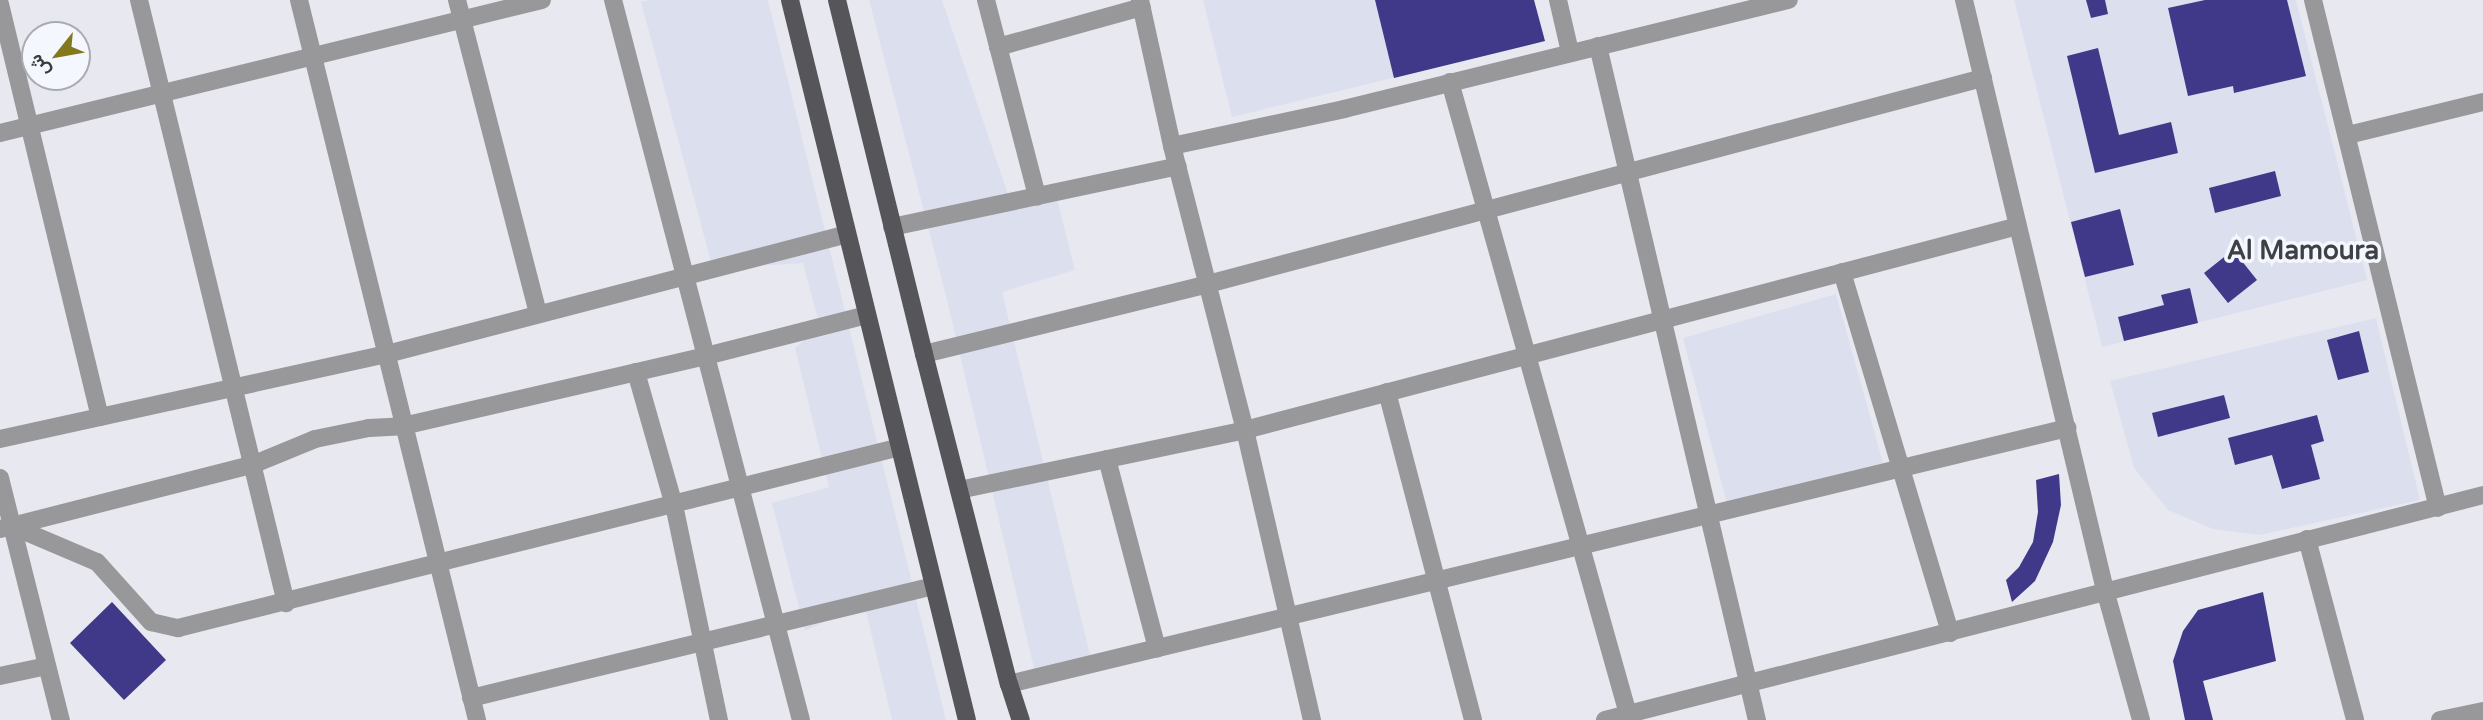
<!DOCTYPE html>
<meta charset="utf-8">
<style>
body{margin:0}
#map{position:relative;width:2483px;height:720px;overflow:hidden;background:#e8e9f0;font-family:"Varela Round",Vazirmatn,sans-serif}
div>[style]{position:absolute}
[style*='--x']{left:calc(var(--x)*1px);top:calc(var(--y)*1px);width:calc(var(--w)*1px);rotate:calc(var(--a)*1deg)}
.built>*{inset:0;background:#dcdfed}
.building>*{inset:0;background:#403989}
.minor>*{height:18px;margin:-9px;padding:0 9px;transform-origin:9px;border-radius:9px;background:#98989b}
.major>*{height:18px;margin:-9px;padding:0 9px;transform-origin:9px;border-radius:9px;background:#56555a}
span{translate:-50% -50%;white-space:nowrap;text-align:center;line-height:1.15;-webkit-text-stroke:7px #f5f7fe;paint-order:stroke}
.district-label{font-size:26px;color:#3f4045;font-weight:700}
.north{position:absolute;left:21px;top:21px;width:70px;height:70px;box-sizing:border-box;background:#f5f7fe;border:2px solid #abacb1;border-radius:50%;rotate:239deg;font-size:19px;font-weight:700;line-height:28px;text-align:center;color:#3b3c3e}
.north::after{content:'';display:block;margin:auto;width:24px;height:32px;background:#84781d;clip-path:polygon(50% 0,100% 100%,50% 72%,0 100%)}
</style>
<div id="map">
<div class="built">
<div style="clip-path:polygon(650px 0,768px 0,946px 720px,892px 720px,864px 603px,805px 631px,772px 503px,829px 487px,795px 348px,820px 327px,803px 263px,713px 269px,641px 2px)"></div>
<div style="clip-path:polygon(869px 0,942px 0,1009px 197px,1053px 183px,1075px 270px,1002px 292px,1091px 659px,1036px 677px,947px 300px)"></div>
<div style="clip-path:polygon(1203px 0,1534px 0,1545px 41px,1232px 117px)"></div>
<div style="clip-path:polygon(2014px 0,2296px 0,2367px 280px,2102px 347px)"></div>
<div style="clip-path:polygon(1836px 294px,1883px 463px,1727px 504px,1683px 338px)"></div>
<div style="clip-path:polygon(2376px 318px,2420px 500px,2259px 535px,2213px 529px,2168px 510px,2134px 468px,2110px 381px)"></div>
</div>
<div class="building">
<div style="clip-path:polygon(1375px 0,1534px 0,1545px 41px,1394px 78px)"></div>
<div style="clip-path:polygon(2086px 0,2105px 0,2108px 14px,2091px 18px)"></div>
<div style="clip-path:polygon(2205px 0,2287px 0,2306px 76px,2234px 93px,2233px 86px,2188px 96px,2168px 8px)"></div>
<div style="clip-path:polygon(2098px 48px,2119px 135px,2171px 122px,2178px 153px,2095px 173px,2067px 56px)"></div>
<div style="clip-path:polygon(2275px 171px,2281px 196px,2215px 213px,2209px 188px)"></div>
<div style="clip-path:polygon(2120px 209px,2134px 265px,2085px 277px,2071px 222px)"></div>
<div style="clip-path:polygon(2233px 250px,2257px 280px,2228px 303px,2204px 273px)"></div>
<div style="clip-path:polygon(2190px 288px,2198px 323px,2124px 341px,2118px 317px,2164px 305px,2161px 295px)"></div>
<div style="clip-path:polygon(2359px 331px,2369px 372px,2338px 380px,2327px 340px)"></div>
<div style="clip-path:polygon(2224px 395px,2230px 418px,2158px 437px,2152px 413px)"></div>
<div style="clip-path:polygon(2317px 415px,2324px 441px,2311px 445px,2320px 479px,2282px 489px,2272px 455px,2235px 465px,2228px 438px)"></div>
<div style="clip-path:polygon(2059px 474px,2061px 505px,2053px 542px,2035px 581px,2012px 602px,2006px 580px,2019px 567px,2033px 542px,2038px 512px,2036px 480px)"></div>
<div style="clip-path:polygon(2263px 592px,2276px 661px,2203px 681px,2213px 720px,2185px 720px,2173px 661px,2183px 631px,2198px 610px)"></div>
<div style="clip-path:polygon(112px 602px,166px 660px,124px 700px,70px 643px)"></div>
</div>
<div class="minor">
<div style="--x:139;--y:0;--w:621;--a:76.3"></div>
<div style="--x:299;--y:0;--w:742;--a:76.11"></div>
<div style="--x:457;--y:0;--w:324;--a:75.5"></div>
<div style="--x:613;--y:0;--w:744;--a:75.37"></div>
<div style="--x:986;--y:0;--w:203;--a:75.4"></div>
<div style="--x:1140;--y:0;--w:149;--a:77.6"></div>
<div style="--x:1172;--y:146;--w:293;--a:75.6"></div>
<div style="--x:1245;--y:430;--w:298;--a:77"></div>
<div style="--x:1558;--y:0;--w:53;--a:77"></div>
<div style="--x:1964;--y:0;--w:607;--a:76.56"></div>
<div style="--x:2105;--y:590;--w:135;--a:74.5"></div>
<div style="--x:2313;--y:0;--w:523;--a:76.18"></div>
<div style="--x:0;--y:4;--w:425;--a:76.4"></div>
<div style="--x:1598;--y:46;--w:693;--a:76.73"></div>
<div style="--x:998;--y:47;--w:149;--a:-15.5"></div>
<div style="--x:1450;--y:82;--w:657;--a:74.27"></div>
<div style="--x:0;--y:133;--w:558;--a:-13.79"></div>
<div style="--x:2348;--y:135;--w:139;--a:-13.7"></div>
<div style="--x:1172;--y:146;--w:176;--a:-12.1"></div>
<div style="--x:1344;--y:109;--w:458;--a:-13.8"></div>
<div style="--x:892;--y:227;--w:292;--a:-12"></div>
<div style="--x:1842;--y:272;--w:377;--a:73.3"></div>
<div style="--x:924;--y:354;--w:292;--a:-13.8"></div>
<div style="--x:1208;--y:284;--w:802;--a:-14.89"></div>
<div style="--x:636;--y:372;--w:138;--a:74.1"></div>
<div style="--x:674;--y:505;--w:220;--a:78.2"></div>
<div style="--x:1387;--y:392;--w:339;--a:75.3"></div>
<div style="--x:0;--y:439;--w:396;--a:-12.4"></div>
<div style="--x:387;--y:354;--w:475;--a:-14.6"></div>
<div style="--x:1107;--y:459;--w:196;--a:75.2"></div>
<div style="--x:0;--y:478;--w:250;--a:75.9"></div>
<div style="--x:959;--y:490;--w:292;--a:-11.8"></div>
<div style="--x:1245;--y:430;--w:799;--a:-14.78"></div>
<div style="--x:12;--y:526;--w:92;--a:23"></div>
<div style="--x:97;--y:562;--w:81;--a:48"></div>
<div style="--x:151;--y:622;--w:28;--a:13"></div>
<div style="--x:178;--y:628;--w:744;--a:-14.07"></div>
<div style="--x:0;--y:529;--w:260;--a:-14.3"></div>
<div style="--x:252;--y:465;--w:68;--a:-22.4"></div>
<div style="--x:315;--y:439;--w:55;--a:-11.5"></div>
<div style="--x:369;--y:428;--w:34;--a:-3"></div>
<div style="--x:403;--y:426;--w:311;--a:-13"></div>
<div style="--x:706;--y:356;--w:166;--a:-14.3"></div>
<div style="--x:2307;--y:539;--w:187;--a:75.1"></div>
<div style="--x:0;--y:676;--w:48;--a:-12"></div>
<div style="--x:1009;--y:684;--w:1089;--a:-13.6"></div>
<div style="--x:471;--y:698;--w:476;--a:-13.6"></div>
<div style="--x:1605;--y:720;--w:906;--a:-14.37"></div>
<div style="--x:2440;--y:720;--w:44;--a:-11.8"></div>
</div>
<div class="major">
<div style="--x:790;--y:0;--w:741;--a:76.19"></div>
<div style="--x:837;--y:0;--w:365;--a:76.2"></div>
<div style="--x:924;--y:354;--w:341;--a:75.6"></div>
<div style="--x:1009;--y:684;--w:38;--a:72"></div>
</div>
<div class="district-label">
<span style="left:2303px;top:251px">Al Mamoura</span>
</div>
<div class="north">ش</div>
</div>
